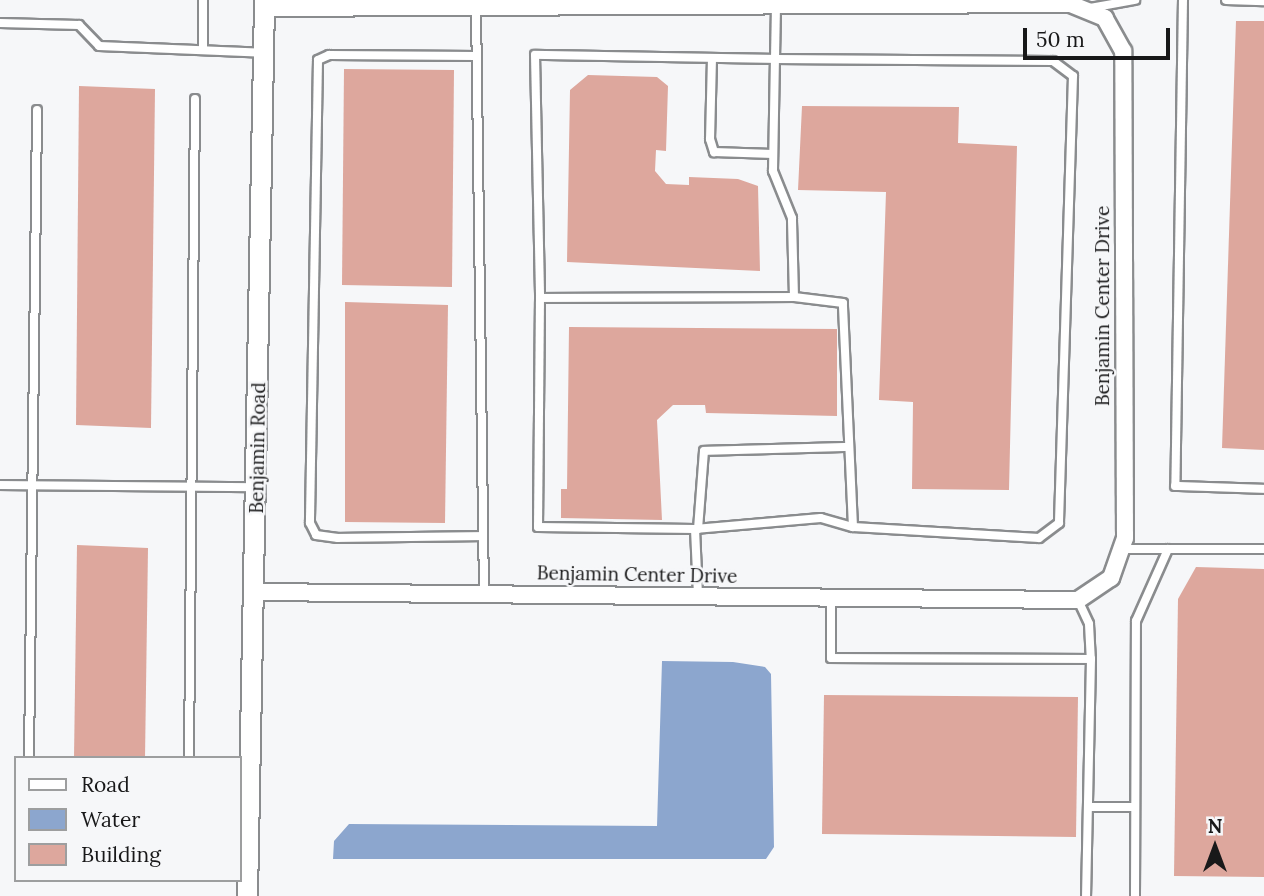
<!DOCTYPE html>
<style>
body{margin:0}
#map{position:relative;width:1264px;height:896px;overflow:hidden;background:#f6f7f9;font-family:Lora,serif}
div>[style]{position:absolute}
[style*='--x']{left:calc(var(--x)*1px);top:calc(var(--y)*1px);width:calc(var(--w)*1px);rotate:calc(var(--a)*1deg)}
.water>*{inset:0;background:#8ca6ce}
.building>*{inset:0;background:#dda79d}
.roads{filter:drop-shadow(2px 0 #8a8c8e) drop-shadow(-2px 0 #8a8c8e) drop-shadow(0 2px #8a8c8e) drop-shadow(0 -2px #8a8c8e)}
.service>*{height:8px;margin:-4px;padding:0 4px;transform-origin:4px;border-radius:4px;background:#fff}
.minor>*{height:16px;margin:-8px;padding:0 8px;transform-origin:8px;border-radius:8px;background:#fff}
.tertiary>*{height:19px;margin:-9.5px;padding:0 9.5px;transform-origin:9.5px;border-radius:9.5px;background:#fff}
span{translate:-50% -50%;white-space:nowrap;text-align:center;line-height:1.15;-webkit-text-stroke:5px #f6f7f9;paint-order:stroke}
.street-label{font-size:19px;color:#181819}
.legend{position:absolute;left:14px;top:756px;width:228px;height:126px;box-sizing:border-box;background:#f6f7f9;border:2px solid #9d9e9f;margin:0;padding:9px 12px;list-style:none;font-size:21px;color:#181819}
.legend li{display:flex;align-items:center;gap:14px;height:35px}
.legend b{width:35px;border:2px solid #9d9e9f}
.north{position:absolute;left:1180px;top:812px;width:70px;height:70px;-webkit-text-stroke:5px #f6f7f9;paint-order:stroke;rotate:0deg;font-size:19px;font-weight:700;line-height:28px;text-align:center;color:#181819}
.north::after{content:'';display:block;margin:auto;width:24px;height:32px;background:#181819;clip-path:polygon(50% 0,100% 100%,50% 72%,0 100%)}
.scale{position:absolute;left:1023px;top:28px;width:147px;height:32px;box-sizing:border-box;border:4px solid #181819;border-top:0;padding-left:9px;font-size:21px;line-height:24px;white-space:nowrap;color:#181819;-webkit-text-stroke:5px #f6f7f9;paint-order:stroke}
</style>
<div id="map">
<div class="water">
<div style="clip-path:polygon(662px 661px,733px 662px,765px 667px,771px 674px,774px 847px,766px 859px,333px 859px,334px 841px,349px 824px,657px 826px)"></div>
</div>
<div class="building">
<div style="clip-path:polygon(1236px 21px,1264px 21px,1264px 450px,1222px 448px)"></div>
<div style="clip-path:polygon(344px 69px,454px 70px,452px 287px,342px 285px)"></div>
<div style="clip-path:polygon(588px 75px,657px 77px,668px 86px,666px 151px,656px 150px,655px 171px,666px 184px,689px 185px,689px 177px,738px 179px,758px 186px,760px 271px,567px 262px,570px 90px)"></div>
<div style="clip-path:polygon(79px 86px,155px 89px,151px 428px,76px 425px)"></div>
<div style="clip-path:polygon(802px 106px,959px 107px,958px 143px,1017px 146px,1009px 490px,912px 489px,913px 402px,879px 400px,886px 192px,798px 190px)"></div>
<div style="clip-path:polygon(345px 302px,448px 305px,445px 523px,345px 522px)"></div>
<div style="clip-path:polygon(569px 327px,837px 329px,837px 416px,706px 413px,705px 405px,673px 405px,657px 420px,662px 520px,561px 518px,561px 489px,567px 489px)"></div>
<div style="clip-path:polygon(77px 545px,148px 548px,145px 758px,74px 758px)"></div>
<div style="clip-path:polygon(1196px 567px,1264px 569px,1264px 877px,1174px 876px,1178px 599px)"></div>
<div style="clip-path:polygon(824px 695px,1078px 697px,1076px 837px,822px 834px)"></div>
</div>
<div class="roads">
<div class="service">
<div style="--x:203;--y:0;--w:50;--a:90"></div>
<div style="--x:1183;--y:0;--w:486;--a:90.9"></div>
<div style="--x:1175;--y:486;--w:89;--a:1.9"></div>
<div style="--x:1226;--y:0;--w:38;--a:2"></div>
<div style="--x:776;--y:6;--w:53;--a:91.1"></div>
<div style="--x:775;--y:59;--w:240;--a:-179"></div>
<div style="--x:535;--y:55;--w:243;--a:88.8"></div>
<div style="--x:540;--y:298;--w:254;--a:-0.2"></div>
<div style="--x:476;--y:7;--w:587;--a:89.22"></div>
<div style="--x:1090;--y:8;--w:46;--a:-10.1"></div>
<div style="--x:0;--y:23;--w:79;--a:1.5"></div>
<div style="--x:79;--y:25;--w:29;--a:46"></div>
<div style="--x:99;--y:46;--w:164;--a:2.4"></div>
<div style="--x:476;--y:56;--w:147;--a:-179.6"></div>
<div style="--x:329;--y:55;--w:12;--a:156"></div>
<div style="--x:318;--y:60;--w:463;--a:91"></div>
<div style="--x:310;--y:523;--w:13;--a:63"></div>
<div style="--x:316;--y:535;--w:22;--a:8"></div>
<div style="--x:338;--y:538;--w:145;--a:-0.8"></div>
<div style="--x:712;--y:58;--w:81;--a:91.4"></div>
<div style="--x:710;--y:139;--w:14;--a:73"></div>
<div style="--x:714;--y:152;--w:59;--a:1.9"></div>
<div style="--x:775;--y:59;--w:278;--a:0.4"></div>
<div style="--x:1053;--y:61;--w:25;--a:37"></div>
<div style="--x:1073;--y:76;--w:447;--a:91.8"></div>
<div style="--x:1059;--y:523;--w:25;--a:143"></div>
<div style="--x:1039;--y:538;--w:186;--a:-176.6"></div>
<div style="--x:853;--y:527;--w:224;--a:-92.6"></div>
<div style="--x:843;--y:303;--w:49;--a:-173"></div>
<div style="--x:794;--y:297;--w:79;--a:-91.5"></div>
<div style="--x:792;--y:218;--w:51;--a:-112"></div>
<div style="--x:773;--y:171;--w:112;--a:-89"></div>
<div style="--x:540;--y:298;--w:229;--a:90.5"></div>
<div style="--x:538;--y:527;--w:157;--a:0.7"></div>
<div style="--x:695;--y:529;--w:126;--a:-5"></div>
<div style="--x:821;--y:518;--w:33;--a:16"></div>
<div style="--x:0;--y:485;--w:254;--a:0.5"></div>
<div style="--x:695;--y:529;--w:67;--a:87.4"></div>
<div style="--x:698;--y:529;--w:78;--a:-85.6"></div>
<div style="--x:704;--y:451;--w:145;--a:-1.6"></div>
<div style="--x:1121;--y:549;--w:143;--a:0"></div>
<div style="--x:831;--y:597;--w:61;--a:90"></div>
<div style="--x:831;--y:658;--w:260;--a:0.2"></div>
<div style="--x:1091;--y:659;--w:237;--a:91.2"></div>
<div style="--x:1078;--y:600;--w:26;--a:65"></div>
<div style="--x:1089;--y:624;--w:35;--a:87"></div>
<div style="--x:29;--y:758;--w:648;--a:-89.29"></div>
<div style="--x:189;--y:758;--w:659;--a:-89.48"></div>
<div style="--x:1088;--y:807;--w:47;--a:0"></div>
<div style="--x:1135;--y:896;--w:275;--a:-89.8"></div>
<div style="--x:1136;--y:621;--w:79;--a:-66"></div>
</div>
<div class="minor">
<div style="--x:256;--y:592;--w:822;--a:0.56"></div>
<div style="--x:1078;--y:600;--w:40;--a:-34"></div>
<div style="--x:1111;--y:578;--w:42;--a:-70.7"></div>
<div style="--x:1125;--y:538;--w:487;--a:-90.2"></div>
<div style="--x:1123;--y:51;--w:38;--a:-119"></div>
<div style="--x:1105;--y:18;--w:37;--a:-158"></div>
<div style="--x:1071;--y:4;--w:807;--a:179.72"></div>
</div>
<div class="tertiary">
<div style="--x:247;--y:896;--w:896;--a:-88.91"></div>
</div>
</div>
<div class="street-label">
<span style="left:1103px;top:306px;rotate:-90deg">Benjamin Center Drive</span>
<span style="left:258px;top:448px;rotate:-89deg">Benjamin Road</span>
<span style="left:637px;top:575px;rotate:1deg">Benjamin Center Drive</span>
</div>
<ul class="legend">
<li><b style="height:9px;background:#fff"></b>Road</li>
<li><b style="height:19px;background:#8ca6ce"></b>Water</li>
<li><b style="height:19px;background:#dda79d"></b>Building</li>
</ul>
<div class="north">N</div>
<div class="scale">50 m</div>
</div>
